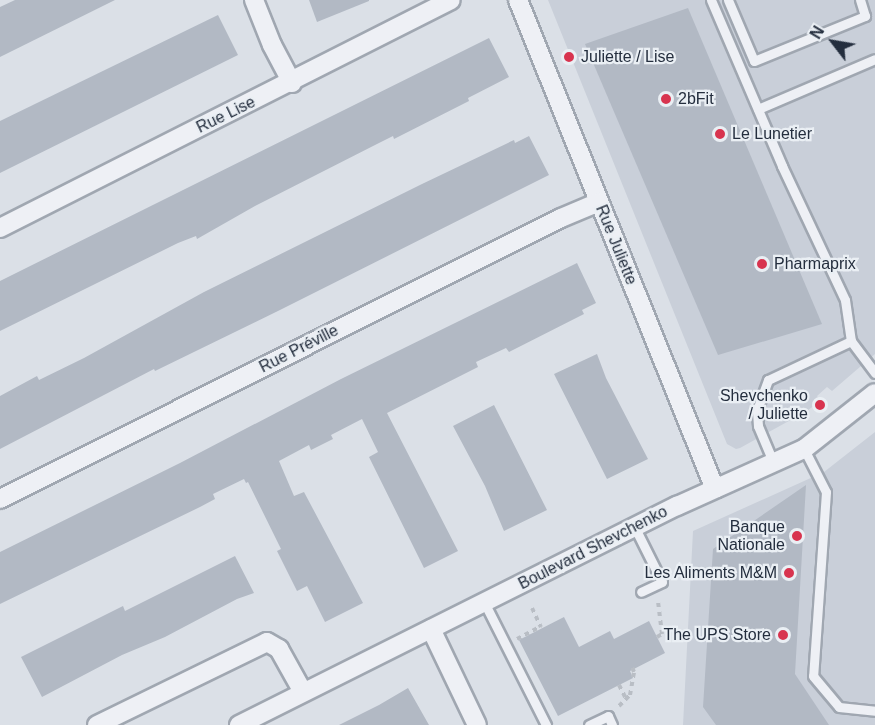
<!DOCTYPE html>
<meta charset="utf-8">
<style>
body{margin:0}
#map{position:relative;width:875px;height:725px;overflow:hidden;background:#dbe0e7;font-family:Helvetica,sans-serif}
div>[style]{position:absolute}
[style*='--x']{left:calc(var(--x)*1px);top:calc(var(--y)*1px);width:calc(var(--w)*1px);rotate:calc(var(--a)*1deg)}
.built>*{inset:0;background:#c9cfd9}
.building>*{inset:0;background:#b2b9c4}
.path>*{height:4px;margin-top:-2px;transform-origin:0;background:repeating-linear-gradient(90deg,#b9bec5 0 4.5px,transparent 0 9px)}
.roads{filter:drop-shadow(2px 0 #a0a7b1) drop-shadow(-2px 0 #a0a7b1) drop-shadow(0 2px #a0a7b1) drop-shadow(0 -2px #a0a7b1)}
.lane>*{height:9px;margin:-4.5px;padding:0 4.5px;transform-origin:4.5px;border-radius:4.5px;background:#eef0f5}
.street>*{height:18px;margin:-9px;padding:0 9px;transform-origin:9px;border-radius:9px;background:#eef0f5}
.dots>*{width:16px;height:16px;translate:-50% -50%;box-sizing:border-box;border:3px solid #eaeff4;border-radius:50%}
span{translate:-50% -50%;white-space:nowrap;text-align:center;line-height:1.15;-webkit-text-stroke:4.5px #eaeff4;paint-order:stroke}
.poi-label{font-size:16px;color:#242e3e}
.left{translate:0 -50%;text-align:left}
.right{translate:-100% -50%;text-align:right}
.street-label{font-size:16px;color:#242e3e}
.north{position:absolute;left:803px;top:12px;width:60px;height:60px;-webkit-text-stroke:4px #eaeff4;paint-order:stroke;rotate:301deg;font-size:16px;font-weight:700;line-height:24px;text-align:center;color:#242e3e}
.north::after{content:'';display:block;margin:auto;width:21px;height:27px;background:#242e3e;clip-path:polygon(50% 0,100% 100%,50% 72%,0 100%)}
</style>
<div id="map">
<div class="built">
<div style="clip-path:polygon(548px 0,875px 0,875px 354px,832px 391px,827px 387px,817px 396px,820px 401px,807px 411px,740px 448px,736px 449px,727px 444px)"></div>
<div style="clip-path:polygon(875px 432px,875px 725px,683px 725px,693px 531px,824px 472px)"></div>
</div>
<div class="building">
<div style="clip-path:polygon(15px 0,115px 0,0 57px,0 7px)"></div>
<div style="clip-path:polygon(309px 0,369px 0,369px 1px,317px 22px)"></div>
<div style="clip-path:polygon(688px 8px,822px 324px,718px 355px,585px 44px)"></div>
<div style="clip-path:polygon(218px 15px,238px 55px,0 173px,0 121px)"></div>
<div style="clip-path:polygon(489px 38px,509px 77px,468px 98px,469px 101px,394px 139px,393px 136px,377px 144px,255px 206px,197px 239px,196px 236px,178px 243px,0 331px,0 281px)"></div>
<div style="clip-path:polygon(529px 136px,549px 175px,280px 310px,155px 371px,154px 369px,0 449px,0 396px,37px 376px,39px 380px,84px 358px,204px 292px,422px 184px,514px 140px,515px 143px)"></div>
<div style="clip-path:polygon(577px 263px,596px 303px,582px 310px,584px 314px,509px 352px,506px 348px,476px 362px,478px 367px,387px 413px,458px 551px,424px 568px,369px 457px,378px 452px,362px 419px,331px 435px,333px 439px,311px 450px,309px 445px,279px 461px,294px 496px,304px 492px,363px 603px,325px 622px,307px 586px,297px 591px,277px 551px,281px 549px,248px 482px,246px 483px,244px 479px,213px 494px,215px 499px,200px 507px,0 604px,0 552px,180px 463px,341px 379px)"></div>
<div style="clip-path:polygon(597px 354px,606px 378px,648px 459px,607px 479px,554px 374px)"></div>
<div style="clip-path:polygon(494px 405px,547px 510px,504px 531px,485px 486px,453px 426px)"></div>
<div style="clip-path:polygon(806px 485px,795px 674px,829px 725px,716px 725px,703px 707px,713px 549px)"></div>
<div style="clip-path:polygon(235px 556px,254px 593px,237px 599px,165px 637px,122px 655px,42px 697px,21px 657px,123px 606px,125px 611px)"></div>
<div style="clip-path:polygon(564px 617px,579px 647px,610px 631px,614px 639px,649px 621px,665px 653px,630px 671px,633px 678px,558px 716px,519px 640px)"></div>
<div style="clip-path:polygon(408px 688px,429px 725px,339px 725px,379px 705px)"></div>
</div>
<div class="path">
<div style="--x:532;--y:608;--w:21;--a:65"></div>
<div style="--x:657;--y:637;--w:6;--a:-31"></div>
<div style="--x:662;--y:634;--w:35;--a:-97"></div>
<div style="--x:517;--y:639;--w:27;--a:-28"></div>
<div style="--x:619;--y:685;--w:16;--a:63"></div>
<div style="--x:619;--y:706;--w:16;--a:-45"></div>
<div style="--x:630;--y:695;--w:23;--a:-80"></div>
<div style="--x:634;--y:672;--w:5;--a:-112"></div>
</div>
<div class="roads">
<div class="lane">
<div style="--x:711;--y:0;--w:181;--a:66.8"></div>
<div style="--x:782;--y:166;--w:148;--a:64.8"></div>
<div style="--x:845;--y:300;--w:41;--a:81.7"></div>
<div style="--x:851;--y:341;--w:40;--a:53"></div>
<div style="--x:728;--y:0;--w:66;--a:66.9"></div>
<div style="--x:754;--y:61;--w:120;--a:-22.1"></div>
<div style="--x:865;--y:16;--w:17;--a:-107"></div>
<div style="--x:758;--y:109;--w:127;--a:-23.1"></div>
<div style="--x:804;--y:449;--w:48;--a:62.9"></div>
<div style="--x:826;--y:492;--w:184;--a:94"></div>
<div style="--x:813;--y:676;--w:40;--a:50"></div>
<div style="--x:839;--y:707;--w:36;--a:6"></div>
<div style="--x:774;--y:464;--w:41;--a:-112.8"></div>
<div style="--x:758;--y:426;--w:16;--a:-94"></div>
<div style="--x:757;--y:410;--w:32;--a:-70"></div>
<div style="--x:768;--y:380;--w:92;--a:-25.2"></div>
<div style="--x:635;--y:528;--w:60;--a:63.4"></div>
<div style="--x:662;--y:582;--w:23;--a:155"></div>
<div style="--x:484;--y:602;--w:138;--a:63.2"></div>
<div style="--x:589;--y:725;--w:21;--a:-25"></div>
<div style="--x:608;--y:716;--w:10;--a:66"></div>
</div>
<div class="street">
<div style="--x:254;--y:0;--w:48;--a:68.2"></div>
<div style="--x:272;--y:45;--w:43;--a:62.2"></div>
<div style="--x:518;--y:0;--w:527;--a:68.06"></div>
<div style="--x:0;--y:228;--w:505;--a:-26.82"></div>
<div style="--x:0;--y:499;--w:627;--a:-26.61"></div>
<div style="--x:561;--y:218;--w:41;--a:-22.8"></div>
<div style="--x:431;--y:629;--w:106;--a:64.4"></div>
<div style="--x:97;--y:725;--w:189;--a:-26"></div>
<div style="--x:267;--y:642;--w:14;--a:30"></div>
<div style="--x:279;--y:649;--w:49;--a:60.8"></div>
<div style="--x:239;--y:725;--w:490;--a:-26.6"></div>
<div style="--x:677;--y:506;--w:139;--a:-24.2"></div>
<div style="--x:804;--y:449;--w:90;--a:-38.3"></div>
</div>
</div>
<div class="dots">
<div style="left:569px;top:57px;background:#d8344f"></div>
<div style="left:666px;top:99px;background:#d8344f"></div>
<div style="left:720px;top:134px;background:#d8344f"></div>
<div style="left:762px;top:264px;background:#d8344f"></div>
<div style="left:820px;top:405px;background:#d8344f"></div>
<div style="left:797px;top:536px;background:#d8344f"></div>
<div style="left:789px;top:573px;background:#d8344f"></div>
<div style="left:783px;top:635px;background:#d8344f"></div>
</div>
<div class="poi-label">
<span class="left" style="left:581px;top:57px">Juliette / Lise</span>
<span class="left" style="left:678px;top:99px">2bFit</span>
<span class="left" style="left:732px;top:134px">Le Lunetier</span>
<span class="left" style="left:774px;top:264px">Pharmaprix</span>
<span class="right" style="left:808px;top:405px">Shevchenko<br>/ Juliette</span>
<span class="right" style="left:785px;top:536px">Banque<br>Nationale</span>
<span class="right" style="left:777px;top:573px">Les Aliments M&amp;M</span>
<span class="right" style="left:771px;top:635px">The UPS Store</span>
</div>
<div class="street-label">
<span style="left:226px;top:115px;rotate:-26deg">Rue Lise</span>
<span style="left:616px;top:245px;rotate:68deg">Rue Juliette</span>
<span style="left:299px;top:349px;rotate:-27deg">Rue Préville</span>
<span style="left:593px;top:548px;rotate:-27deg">Boulevard Shevchenko</span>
</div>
<div class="north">N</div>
</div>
